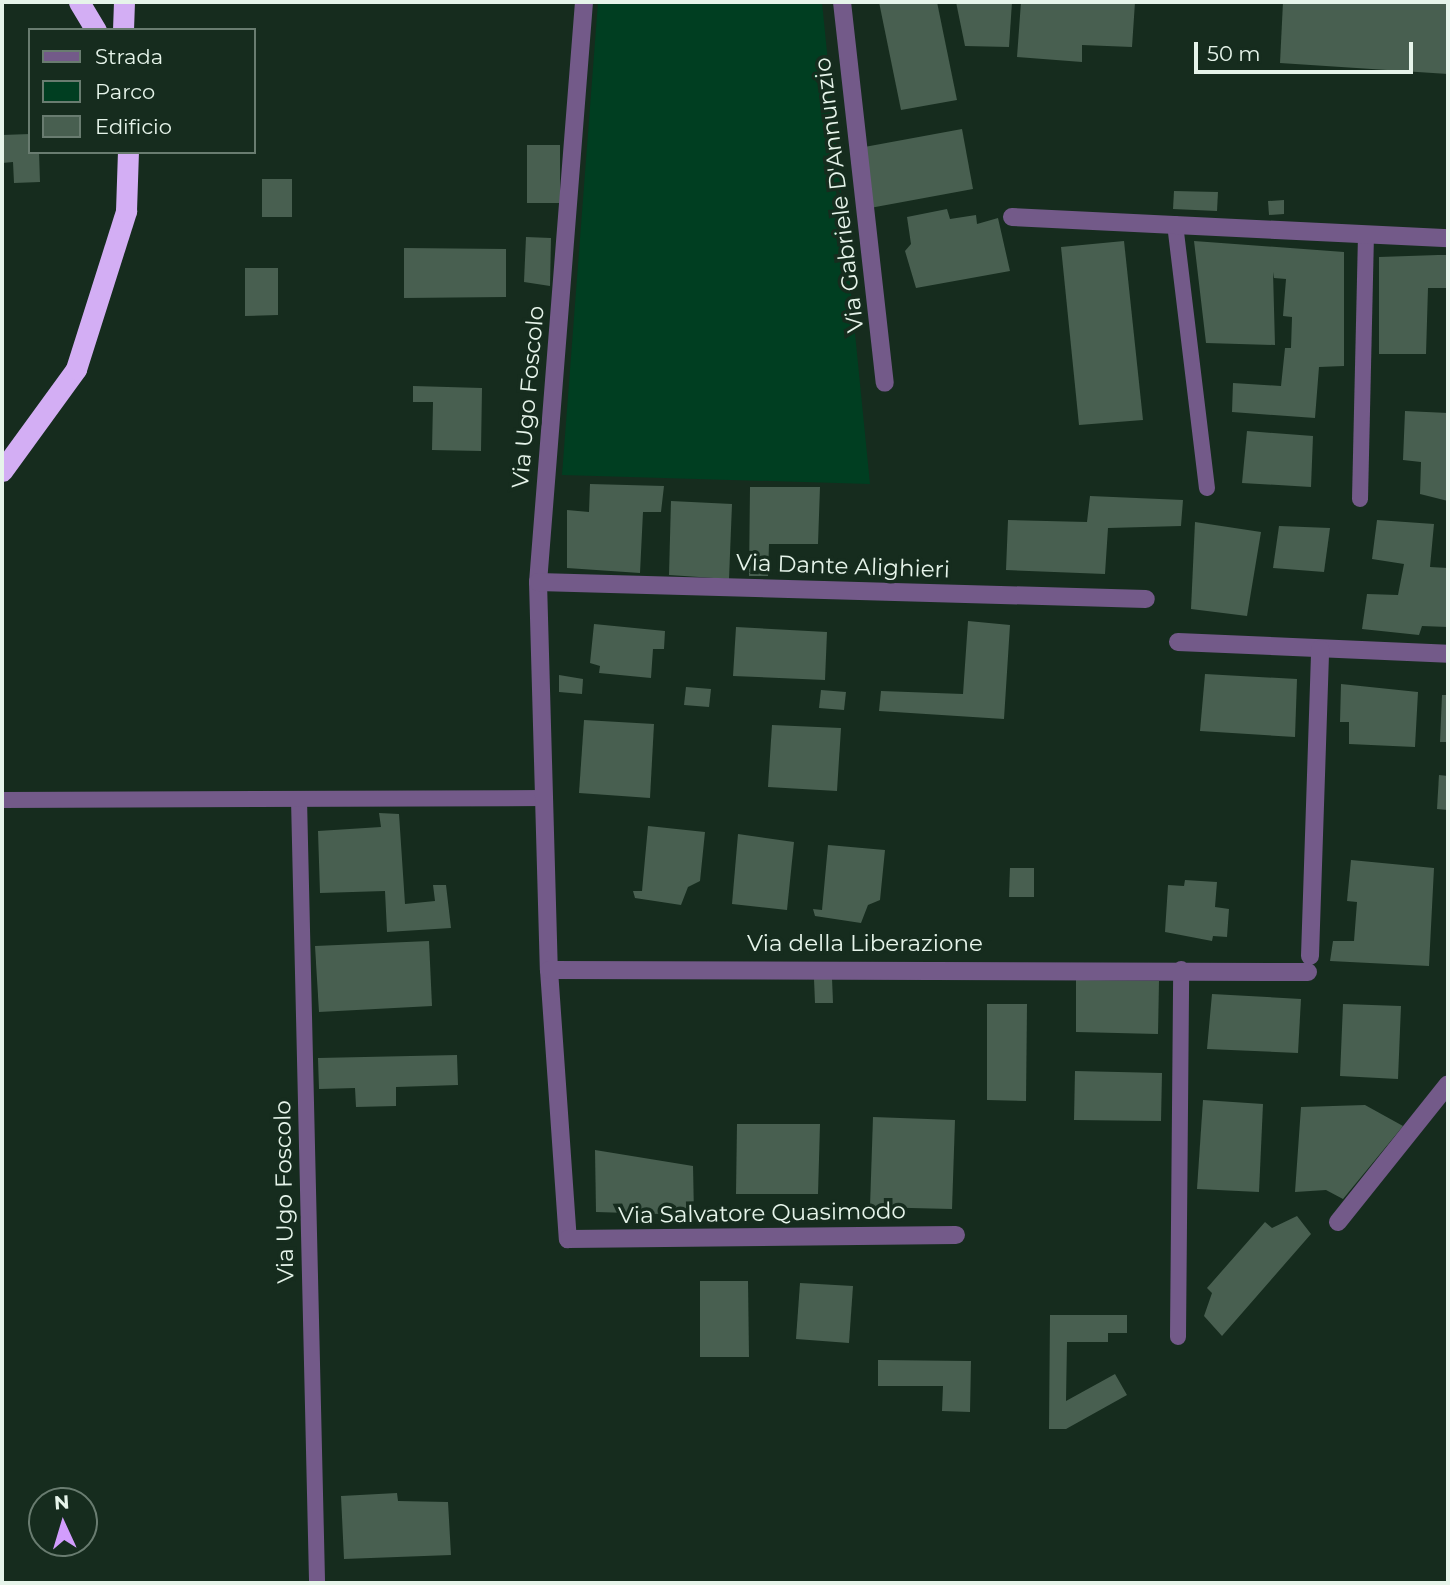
<!DOCTYPE html>
<style>
body{margin:0}
#map{position:relative;width:1450px;height:1585px;overflow:hidden;background:#162c1e;font-family:Montserrat,sans-serif}
div>[style]{position:absolute}
[style*='--x']{left:calc(var(--x)*1px);top:calc(var(--y)*1px);width:calc(var(--w)*1px);rotate:calc(var(--a)*1deg)}
.green>*{inset:0;background:#003e21}
.building>*{inset:0;background:#485f50}
.lane>*{height:16px;margin:-8px;padding:0 8px;transform-origin:8px;border-radius:8px;background:#735a89}
.street>*{height:18px;margin:-9px;padding:0 9px;transform-origin:9px;border-radius:9px;background:#735a89}
.highway>*{height:21px;margin:-10.5px;padding:0 10.5px;transform-origin:10.5px;border-radius:10.5px;background:#d3aef4}
span{translate:-50% -50%;white-space:nowrap;text-align:center;line-height:1.15;-webkit-text-stroke:7px #162c1e;paint-order:stroke}
.street-label{font-size:23px;color:#e6f4ea}
.frame{position:absolute;inset:0;border:4px solid #e6f4ea;pointer-events:none}
.legend{position:absolute;left:28px;top:28px;width:228px;height:126px;box-sizing:border-box;background:#162c1e;border:2px solid #697c70;margin:0;padding:9px 12px;list-style:none;font-size:21px;color:#e6f4ea}
.legend li{display:flex;align-items:center;gap:14px;height:35px}
.legend b{width:35px;border:2px solid #697c70}
.north{position:absolute;left:28px;top:1487px;width:70px;height:70px;box-sizing:border-box;background:#162c1e;border:2px solid #697c70;border-radius:50%;rotate:356deg;font-size:19px;font-weight:700;line-height:28px;text-align:center;color:#e6f4ea}
.north::after{content:'';display:block;margin:auto;width:24px;height:32px;background:#d29dfd;clip-path:polygon(50% 0,100% 100%,50% 72%,0 100%)}
.scale{position:absolute;left:1194px;top:42px;width:219px;height:32px;box-sizing:border-box;border:4px solid #e6f4ea;border-top:0;padding-left:9px;font-size:21px;line-height:24px;white-space:nowrap;color:#e6f4ea;-webkit-text-stroke:5px #162c1e;paint-order:stroke}
</style>
<div id="map">
<div class="green">
<div style="clip-path:polygon(598px 2px,822px 2px,870px 484px,562px 475px)"></div>
</div>
<div class="building">
<div style="clip-path:polygon(879px 2px,937px 2px,957px 100px,901px 110px)"></div>
<div style="clip-path:polygon(956px 2px,1012px 2px,1009px 47px,965px 46px)"></div>
<div style="clip-path:polygon(1021px 2px,1135px 2px,1132px 47px,1082px 45px,1082px 62px,1017px 57px)"></div>
<div style="clip-path:polygon(1283px 2px,1448px 2px,1448px 74px,1280px 63px)"></div>
<div style="clip-path:polygon(962px 129px,973px 189px,870px 208px,859px 148px)"></div>
<div style="clip-path:polygon(30px 134px,30px 152px,39px 152px,40px 182px,14px 183px,13px 162px,2px 163px,2px 135px)"></div>
<div style="clip-path:polygon(527px 145px,560px 145px,560px 203px,527px 203px)"></div>
<div style="clip-path:polygon(262px 179px,292px 179px,292px 217px,262px 217px)"></div>
<div style="clip-path:polygon(1174px 191px,1218px 192px,1217px 211px,1173px 209px)"></div>
<div style="clip-path:polygon(1284px 200px,1284px 214px,1269px 215px,1268px 201px)"></div>
<div style="clip-path:polygon(947px 209px,950px 219px,976px 215px,977px 224px,998px 218px,1010px 271px,916px 288px,905px 251px,911px 244px,907px 217px)"></div>
<div style="clip-path:polygon(526px 237px,551px 238px,550px 286px,524px 282px)"></div>
<div style="clip-path:polygon(1124px 241px,1143px 420px,1079px 425px,1061px 247px)"></div>
<div style="clip-path:polygon(1194px 241px,1344px 252px,1344px 366px,1319px 367px,1315px 418px,1232px 412px,1233px 383px,1281px 386px,1285px 348px,1291px 348px,1292px 317px,1283px 316px,1286px 279px,1274px 278px,1273px 272px,1275px 345px,1206px 343px)"></div>
<div style="clip-path:polygon(404px 248px,506px 249px,506px 297px,404px 298px)"></div>
<div style="clip-path:polygon(1438px 255px,1448px 255px,1448px 288px,1428px 288px,1426px 354px,1379px 354px,1379px 257px)"></div>
<div style="clip-path:polygon(245px 268px,278px 268px,278px 315px,245px 316px)"></div>
<div style="clip-path:polygon(413px 386px,482px 388px,481px 451px,432px 450px,433px 402px,413px 402px)"></div>
<div style="clip-path:polygon(1405px 411px,1448px 413px,1448px 501px,1420px 494px,1421px 462px,1403px 460px)"></div>
<div style="clip-path:polygon(1247px 431px,1313px 436px,1311px 487px,1242px 483px)"></div>
<div style="clip-path:polygon(590px 484px,664px 486px,661px 512px,643px 512px,640px 573px,567px 568px,567px 510px,589px 512px)"></div>
<div style="clip-path:polygon(750px 487px,820px 487px,818px 544px,769px 544px,768px 576px,749px 576px)"></div>
<div style="clip-path:polygon(1090px 496px,1183px 500px,1181px 526px,1108px 528px,1105px 574px,1006px 570px,1008px 520px,1087px 522px)"></div>
<div style="clip-path:polygon(671px 501px,732px 504px,729px 579px,669px 575px)"></div>
<div style="clip-path:polygon(1377px 520px,1434px 524px,1430px 567px,1448px 568px,1448px 627px,1422px 626px,1419px 635px,1362px 629px,1367px 594px,1398px 595px,1404px 564px,1372px 559px)"></div>
<div style="clip-path:polygon(1195px 522px,1261px 532px,1247px 616px,1191px 609px)"></div>
<div style="clip-path:polygon(1279px 526px,1330px 528px,1324px 572px,1273px 568px)"></div>
<div style="clip-path:polygon(968px 621px,1010px 625px,1004px 719px,879px 711px,881px 691px,963px 694px)"></div>
<div style="clip-path:polygon(594px 624px,665px 631px,664px 649px,653px 649px,651px 678px,599px 673px,600px 666px,590px 663px)"></div>
<div style="clip-path:polygon(736px 627px,827px 632px,825px 680px,733px 676px)"></div>
<div style="clip-path:polygon(1205px 674px,1297px 679px,1295px 737px,1200px 731px)"></div>
<div style="clip-path:polygon(559px 675px,583px 679px,582px 694px,559px 692px)"></div>
<div style="clip-path:polygon(1341px 684px,1418px 692px,1415px 747px,1349px 744px,1349px 722px,1340px 722px)"></div>
<div style="clip-path:polygon(686px 687px,711px 689px,709px 707px,684px 705px)"></div>
<div style="clip-path:polygon(821px 690px,846px 692px,844px 710px,819px 708px)"></div>
<div style="clip-path:polygon(1442px 695px,1448px 695px,1448px 742px,1440px 742px)"></div>
<div style="clip-path:polygon(584px 720px,654px 724px,650px 798px,579px 793px)"></div>
<div style="clip-path:polygon(772px 725px,841px 728px,837px 791px,768px 787px)"></div>
<div style="clip-path:polygon(1439px 775px,1448px 776px,1448px 810px,1437px 809px)"></div>
<div style="clip-path:polygon(379px 813px,399px 814px,405px 904px,435px 901px,433px 885px,446px 885px,451px 928px,387px 932px,385px 891px,320px 893px,318px 831px,381px 827px)"></div>
<div style="clip-path:polygon(648px 826px,705px 832px,700px 881px,688px 887px,681px 905px,635px 898px,633px 891px,642px 891px)"></div>
<div style="clip-path:polygon(738px 834px,794px 842px,787px 910px,732px 904px)"></div>
<div style="clip-path:polygon(828px 845px,885px 850px,880px 900px,868px 905px,861px 923px,815px 916px,813px 909px,822px 910px)"></div>
<div style="clip-path:polygon(1351px 860px,1434px 868px,1429px 966px,1330px 961px,1333px 941px,1354px 941px,1357px 902px,1347px 901px)"></div>
<div style="clip-path:polygon(1010px 868px,1034px 868px,1034px 897px,1009px 897px)"></div>
<div style="clip-path:polygon(1185px 880px,1217px 882px,1215px 907px,1229px 909px,1227px 937px,1213px 936px,1212px 941px,1165px 932px,1168px 885px,1184px 886px)"></div>
<div style="clip-path:polygon(429px 941px,432px 1006px,319px 1012px,315px 946px)"></div>
<div style="clip-path:polygon(832px 978px,833px 1003px,815px 1003px,814px 979px)"></div>
<div style="clip-path:polygon(1076px 980px,1159px 981px,1158px 1034px,1076px 1032px)"></div>
<div style="clip-path:polygon(1212px 994px,1301px 999px,1298px 1053px,1207px 1049px)"></div>
<div style="clip-path:polygon(987px 1004px,1027px 1004px,1026px 1101px,987px 1100px)"></div>
<div style="clip-path:polygon(1343px 1004px,1401px 1006px,1398px 1079px,1340px 1076px)"></div>
<div style="clip-path:polygon(457px 1055px,458px 1085px,396px 1087px,396px 1106px,356px 1107px,355px 1088px,319px 1089px,318px 1058px)"></div>
<div style="clip-path:polygon(1075px 1071px,1162px 1073px,1161px 1121px,1074px 1120px)"></div>
<div style="clip-path:polygon(1203px 1100px,1263px 1104px,1259px 1192px,1197px 1189px)"></div>
<div style="clip-path:polygon(1365px 1105px,1403px 1126px,1343px 1199px,1326px 1190px,1295px 1192px,1301px 1107px)"></div>
<div style="clip-path:polygon(873px 1117px,955px 1120px,952px 1209px,870px 1207px)"></div>
<div style="clip-path:polygon(737px 1124px,820px 1124px,818px 1194px,736px 1194px)"></div>
<div style="clip-path:polygon(595px 1150px,693px 1166px,694px 1215px,596px 1212px)"></div>
<div style="clip-path:polygon(1297px 1216px,1311px 1234px,1222px 1336px,1204px 1316px,1212px 1293px,1207px 1288px,1265px 1222px,1272px 1228px)"></div>
<div style="clip-path:polygon(700px 1281px,748px 1281px,749px 1357px,700px 1357px)"></div>
<div style="clip-path:polygon(800px 1283px,853px 1286px,849px 1343px,796px 1339px)"></div>
<div style="clip-path:polygon(1050px 1315px,1127px 1315px,1127px 1333px,1108px 1333px,1108px 1342px,1067px 1342px,1066px 1401px,1115px 1374px,1127px 1395px,1066px 1429px,1049px 1429px)"></div>
<div style="clip-path:polygon(878px 1360px,971px 1361px,970px 1412px,942px 1411px,943px 1386px,878px 1386px)"></div>
<div style="clip-path:polygon(397px 1493px,398px 1501px,448px 1502px,451px 1555px,344px 1559px,341px 1496px)"></div>
</div>
<div class="lane">
<div style="--x:1175;--y:224;--w:266;--a:83.1"></div>
<div style="--x:1360;--y:499;--w:264;--a:-88.7"></div>
<div style="--x:299;--y:799;--w:784;--a:88.68"></div>
<div style="--x:2;--y:800;--w:542;--a:-0.21"></div>
<div style="--x:1178;--y:1337;--w:368;--a:-89.5"></div>
</div>
<div class="street">
<div style="--x:584;--y:2;--w:582;--a:94.53"></div>
<div style="--x:538;--y:582;--w:388;--a:88.4"></div>
<div style="--x:549;--y:970;--w:270;--a:86"></div>
<div style="--x:568;--y:1239;--w:388;--a:-0.6"></div>
<div style="--x:842;--y:2;--w:383;--a:83.6"></div>
<div style="--x:1012;--y:217;--w:437;--a:2.8"></div>
<div style="--x:538;--y:582;--w:608;--a:1.6"></div>
<div style="--x:1178;--y:642;--w:270;--a:2.5"></div>
<div style="--x:1310;--y:956;--w:307;--a:-88.1"></div>
<div style="--x:549;--y:970;--w:759;--a:0.15"></div>
<div style="--x:1338;--y:1222;--w:176;--a:-51.4"></div>
</div>
<div class="highway">
<div style="--x:79;--y:2;--w:33;--a:59"></div>
<div style="--x:123;--y:30;--w:28;--a:-88"></div>
<div style="--x:2;--y:471;--w:126;--a:-54"></div>
<div style="--x:76;--y:369;--w:166;--a:-72.4"></div>
<div style="--x:126;--y:211;--w:59;--a:-88.1"></div>
</div>
<div class="street-label">
<span style="left:839px;top:195px;rotate:-97deg">Via Gabriele D'Annunzio</span>
<span style="left:528px;top:397px;rotate:-85deg">Via Ugo Foscolo</span>
<span style="left:843px;top:566px;rotate:2deg">Via Dante Alighieri</span>
<span style="left:865px;top:943px">Via della Liberazione</span>
<span style="left:284px;top:1192px;rotate:-91deg">Via Ugo Foscolo</span>
<span style="left:762px;top:1213px;rotate:-1deg">Via Salvatore Quasimodo</span>
</div>
<div class="frame"></div>
<ul class="legend">
<li><b style="height:9px;background:#735a89"></b>Strada</li>
<li><b style="height:19px;background:#003e21"></b>Parco</li>
<li><b style="height:19px;background:#485f50"></b>Edificio</li>
</ul>
<div class="north">N</div>
<div class="scale">50 m</div>
</div>
